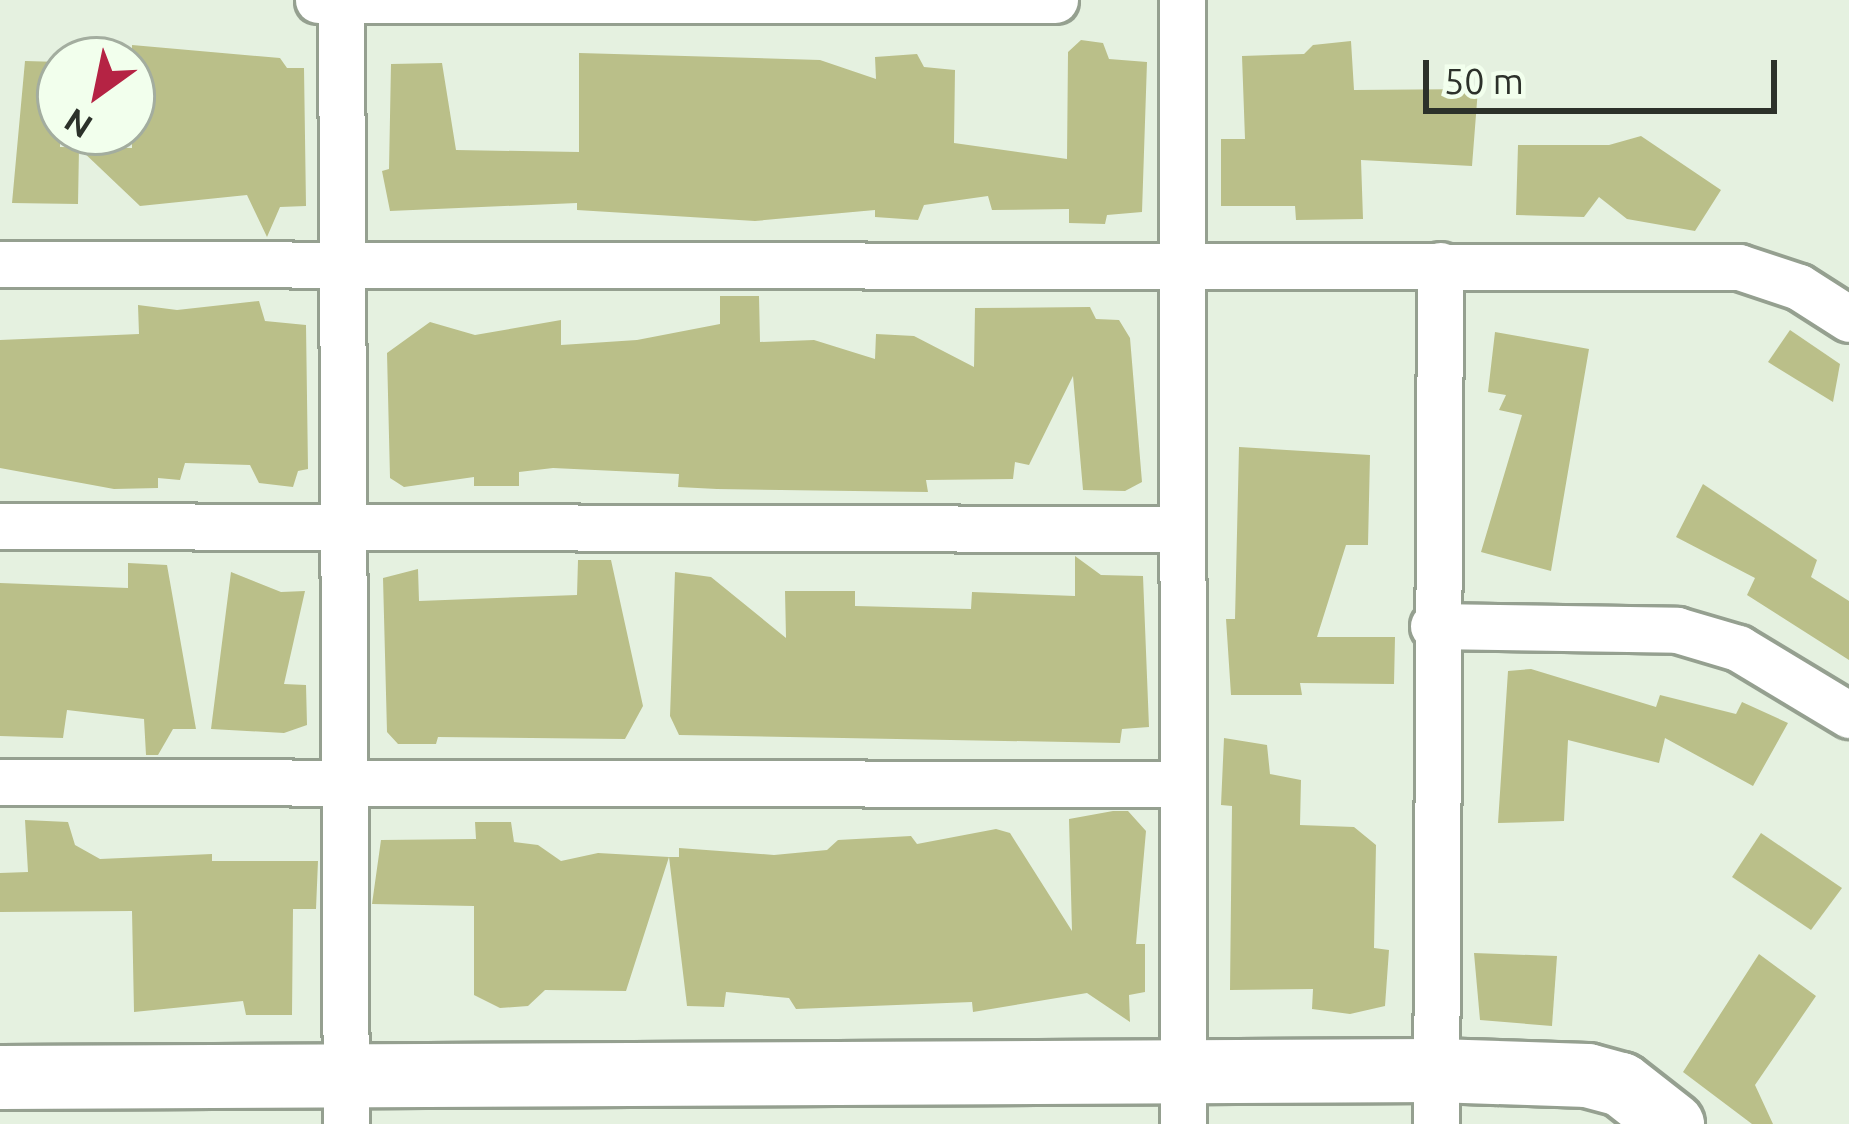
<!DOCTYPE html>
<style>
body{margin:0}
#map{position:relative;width:1849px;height:1124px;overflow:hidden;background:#e5f1e0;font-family:Ubuntu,sans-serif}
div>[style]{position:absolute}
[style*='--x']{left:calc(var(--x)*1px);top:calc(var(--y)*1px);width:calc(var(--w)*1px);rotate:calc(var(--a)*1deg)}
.building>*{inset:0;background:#babf89}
.roads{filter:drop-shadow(3px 0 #95a090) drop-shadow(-3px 0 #95a090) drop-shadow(0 3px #95a090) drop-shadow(0 -3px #95a090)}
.street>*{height:45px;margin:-22.5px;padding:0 22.5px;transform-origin:22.5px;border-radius:22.5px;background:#fff}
.secondary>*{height:63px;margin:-31.5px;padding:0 31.5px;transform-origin:31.5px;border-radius:31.5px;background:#fff}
span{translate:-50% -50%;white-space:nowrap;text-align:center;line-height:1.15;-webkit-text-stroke:10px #f2ffed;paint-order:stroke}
.north{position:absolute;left:36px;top:36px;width:120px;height:120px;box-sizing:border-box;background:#f2ffed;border:3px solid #a3ad9f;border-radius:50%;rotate:213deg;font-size:33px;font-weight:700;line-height:48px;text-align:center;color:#2c312a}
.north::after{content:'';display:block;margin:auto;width:42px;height:54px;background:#b52344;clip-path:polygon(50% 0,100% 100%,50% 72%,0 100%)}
.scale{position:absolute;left:1423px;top:60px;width:354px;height:54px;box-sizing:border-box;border:6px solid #2c312a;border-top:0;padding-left:15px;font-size:36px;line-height:42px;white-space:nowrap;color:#2c312a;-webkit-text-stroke:9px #f2ffed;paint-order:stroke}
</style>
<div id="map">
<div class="building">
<div style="clip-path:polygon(1081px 40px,1103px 43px,1109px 59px,1147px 62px,1142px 212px,1107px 215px,1105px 224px,1069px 223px,1069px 209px,992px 210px,988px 196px,924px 205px,918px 220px,875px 217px,875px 210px,755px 221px,577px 210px,577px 203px,390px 211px,382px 171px,389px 169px,391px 64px,442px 63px,456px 150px,579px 152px,579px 53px,820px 60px,876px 79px,875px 57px,917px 54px,924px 67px,955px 70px,954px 143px,1067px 159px,1068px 52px)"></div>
<div style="clip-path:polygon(1351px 41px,1354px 90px,1478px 89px,1472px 166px,1361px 160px,1363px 219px,1296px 220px,1295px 206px,1221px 206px,1221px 139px,1245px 139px,1242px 56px,1304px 54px,1313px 45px)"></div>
<div style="clip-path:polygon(132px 45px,280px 58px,287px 68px,304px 68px,306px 206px,280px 207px,267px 237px,247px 195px,140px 206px,79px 148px,78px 204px,12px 203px,25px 61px,60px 62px,60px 147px,132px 148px)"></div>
<div style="clip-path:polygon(1641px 136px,1721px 190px,1695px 231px,1627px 219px,1599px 197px,1584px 217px,1516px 215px,1518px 145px,1609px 145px)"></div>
<div style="clip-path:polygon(720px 296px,759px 296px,760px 342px,814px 340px,875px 359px,876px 334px,914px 336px,974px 367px,975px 308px,1090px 307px,1096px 319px,1119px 320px,1130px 338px,1142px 482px,1125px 491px,1083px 490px,1073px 376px,1029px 465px,1015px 462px,1013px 479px,926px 480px,928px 492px,717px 489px,678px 487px,679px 474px,553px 468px,519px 472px,519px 486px,474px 486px,474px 477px,404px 487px,390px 478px,387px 353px,430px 322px,475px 335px,561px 320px,561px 345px,637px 340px,720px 324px)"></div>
<div style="clip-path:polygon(259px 301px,265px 321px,306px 325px,308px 469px,298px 471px,293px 487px,259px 483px,250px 465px,185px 463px,180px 480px,158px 478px,158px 488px,114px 489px,0 468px,0 340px,139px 334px,138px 305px,177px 310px)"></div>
<div style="clip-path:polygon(1790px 330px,1840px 364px,1833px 402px,1768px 362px)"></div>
<div style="clip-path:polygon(1495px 332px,1589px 349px,1551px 571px,1481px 552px,1522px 415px,1499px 410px,1506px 395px,1488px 392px)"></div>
<div style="clip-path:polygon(1239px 447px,1370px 455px,1368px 545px,1346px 545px,1317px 637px,1395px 637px,1394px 684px,1300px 683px,1302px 695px,1231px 695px,1226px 619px,1235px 619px)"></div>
<div style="clip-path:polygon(1703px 484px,1817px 560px,1811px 577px,1849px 601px,1849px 660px,1747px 595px,1755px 578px,1676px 537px)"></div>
<div style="clip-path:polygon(1075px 556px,1101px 575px,1143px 576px,1149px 727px,1122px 729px,1120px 743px,679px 735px,670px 716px,675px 572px,711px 577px,786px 638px,785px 591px,855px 591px,855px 606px,971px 609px,972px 592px,1075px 596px)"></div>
<div style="clip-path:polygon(578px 560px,611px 560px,643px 706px,625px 739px,438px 737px,436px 744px,398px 744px,387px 732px,383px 578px,418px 569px,419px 601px,577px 595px)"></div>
<div style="clip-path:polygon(128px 563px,167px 565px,196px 729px,173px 729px,158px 755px,146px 755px,144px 719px,67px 710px,63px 738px,0 736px,0 583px,128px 588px)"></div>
<div style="clip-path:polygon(231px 572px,281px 592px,305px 591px,284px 684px,306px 685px,307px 725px,284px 733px,211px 729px)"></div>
<div style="clip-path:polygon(1531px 669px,1656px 707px,1660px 695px,1736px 714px,1742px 702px,1788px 723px,1753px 786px,1665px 738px,1659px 763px,1568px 740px,1564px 821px,1498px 823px,1508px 671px)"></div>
<div style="clip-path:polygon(1224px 738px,1267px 745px,1270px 774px,1301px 780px,1300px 825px,1354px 827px,1376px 845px,1374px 948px,1389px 950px,1385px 1006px,1350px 1014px,1312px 1009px,1313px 989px,1230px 990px,1232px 806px,1221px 805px)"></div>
<div style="clip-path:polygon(1113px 811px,1128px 811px,1146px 831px,1136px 944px,1145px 944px,1145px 992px,1129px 995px,1130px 1022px,1087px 993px,973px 1012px,972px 1002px,796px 1009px,789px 998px,726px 992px,724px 1007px,687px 1006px,669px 857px,679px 857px,679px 848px,774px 855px,827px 850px,838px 840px,911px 836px,917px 844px,996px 829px,1010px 833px,1072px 931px,1069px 819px)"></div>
<div style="clip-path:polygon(25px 820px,68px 822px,75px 845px,100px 859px,212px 854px,212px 861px,318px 861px,316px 909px,293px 909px,292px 1015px,246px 1015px,243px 1001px,134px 1012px,132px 911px,0 912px,0 873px,28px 872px)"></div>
<div style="clip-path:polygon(475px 822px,511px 822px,514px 842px,538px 845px,561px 861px,598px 853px,669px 857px,626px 991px,545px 990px,528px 1006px,500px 1008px,474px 995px,474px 906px,372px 904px,381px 840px,476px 839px)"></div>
<div style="clip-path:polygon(1761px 833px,1842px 888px,1811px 930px,1732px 877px)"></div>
<div style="clip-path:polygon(1474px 953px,1557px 956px,1552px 1026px,1480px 1020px)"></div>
<div style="clip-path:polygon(1759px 954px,1816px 996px,1755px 1085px,1773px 1124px,1752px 1124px,1683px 1072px)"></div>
</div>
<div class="roads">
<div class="street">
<div style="--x:318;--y:0;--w:737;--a:0"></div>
<div style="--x:341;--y:0;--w:1124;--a:89.75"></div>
<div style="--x:1182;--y:0;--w:1124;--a:89.95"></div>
<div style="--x:0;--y:264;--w:1739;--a:0.1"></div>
<div style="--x:1739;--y:267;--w:63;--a:18.4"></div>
<div style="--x:1799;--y:287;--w:59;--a:32.6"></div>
<div style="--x:0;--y:526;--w:1178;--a:0.15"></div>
<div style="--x:1433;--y:626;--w:244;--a:0.9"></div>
<div style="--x:1677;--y:630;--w:64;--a:16.4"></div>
<div style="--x:1738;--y:648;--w:130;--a:31.1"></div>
<div style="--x:0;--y:782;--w:1180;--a:0.1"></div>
<div style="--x:1436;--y:1124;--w:859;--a:-89.73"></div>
</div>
<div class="secondary">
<div style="--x:0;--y:1077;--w:1435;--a:-0.28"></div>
<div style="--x:1435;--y:1070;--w:152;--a:1.9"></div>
<div style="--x:1587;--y:1075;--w:35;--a:15"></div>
<div style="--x:1621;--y:1084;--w:65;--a:38.1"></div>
</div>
</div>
<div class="north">N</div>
<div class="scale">50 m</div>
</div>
